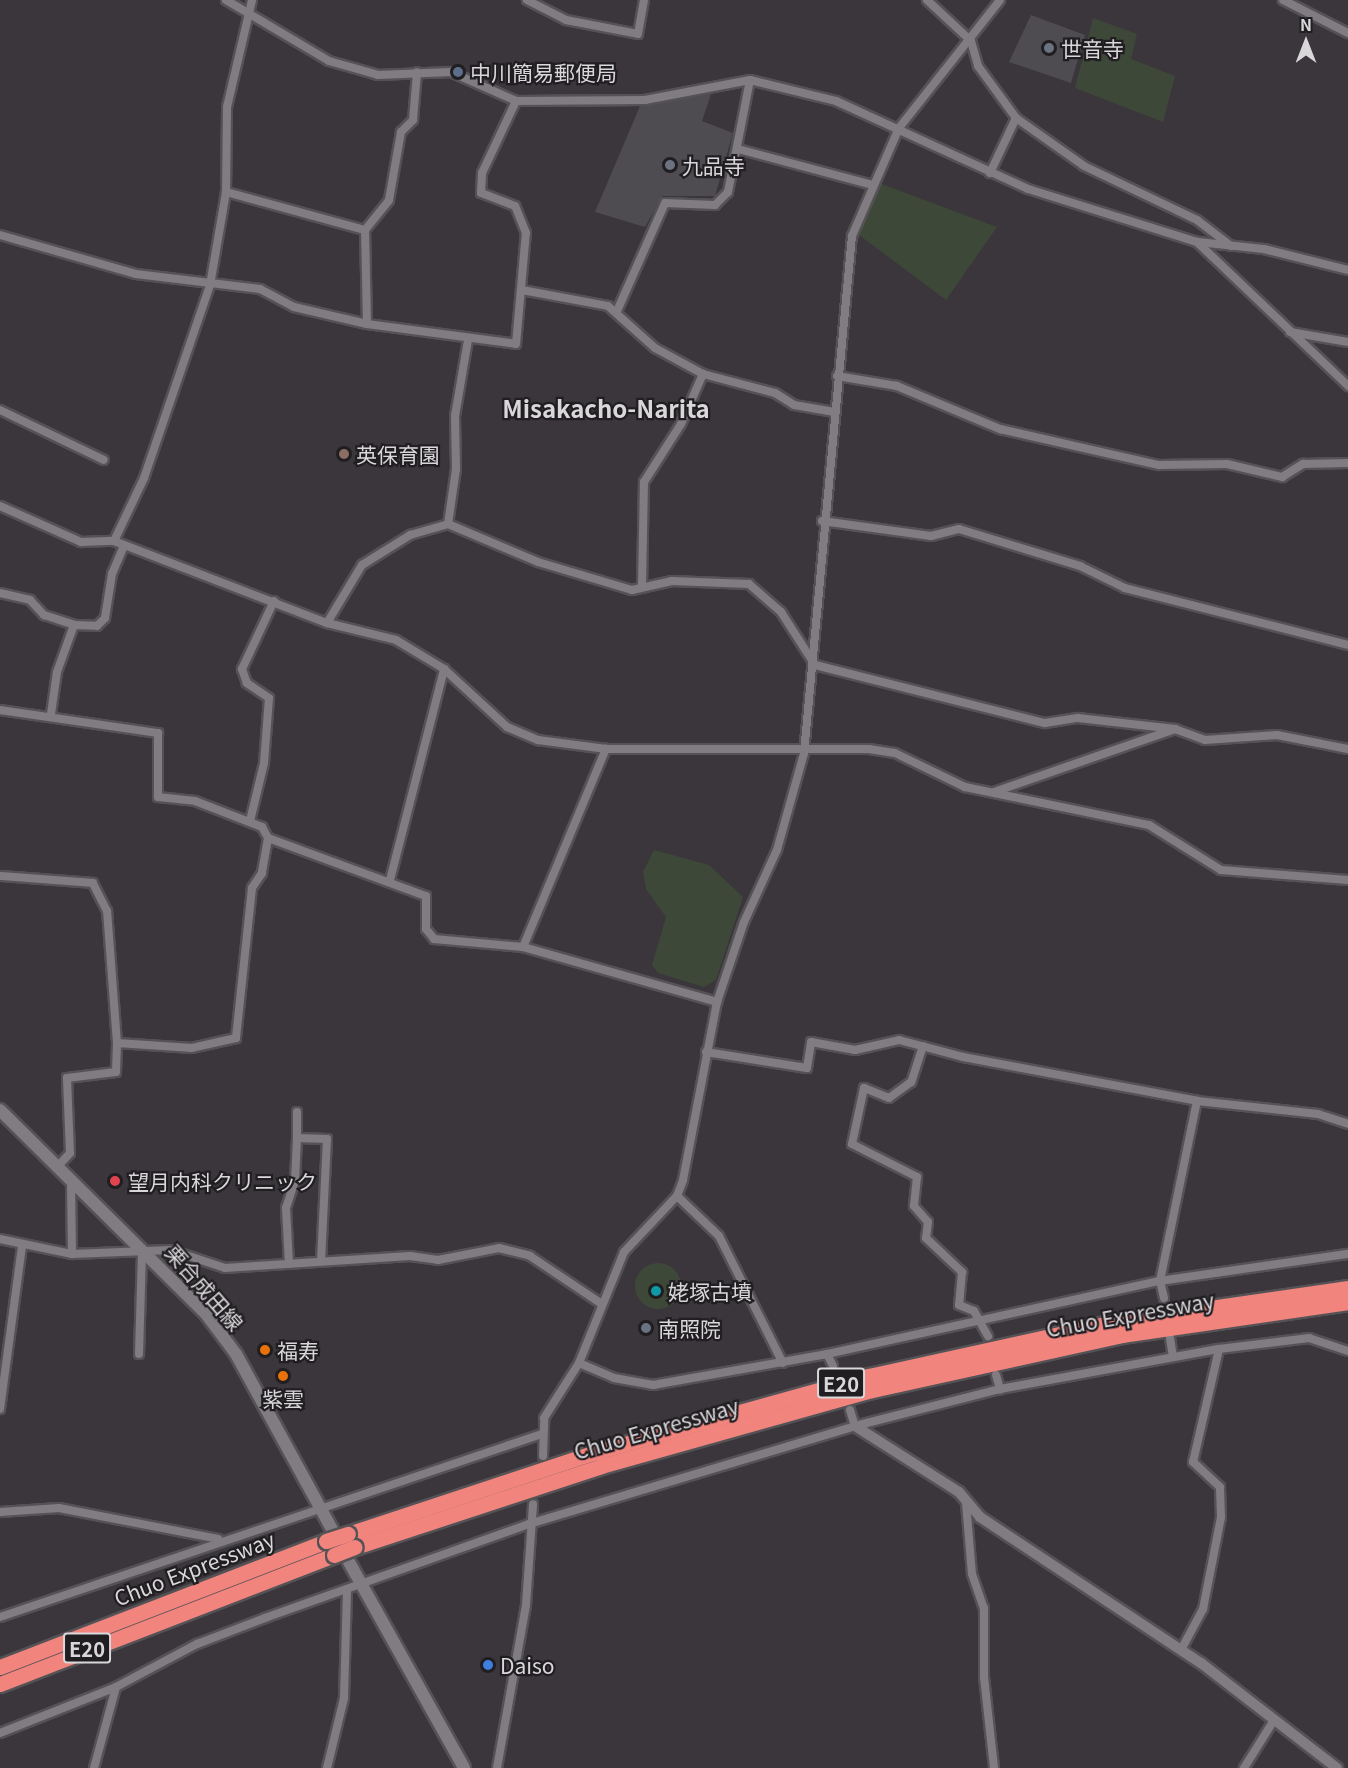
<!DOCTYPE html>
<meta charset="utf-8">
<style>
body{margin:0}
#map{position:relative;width:1348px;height:1768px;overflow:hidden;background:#3a363b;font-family:Georgia,"Noto Sans JP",serif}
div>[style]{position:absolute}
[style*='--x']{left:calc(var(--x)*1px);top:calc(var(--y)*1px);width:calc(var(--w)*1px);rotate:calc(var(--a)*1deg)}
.green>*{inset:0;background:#3e4838}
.round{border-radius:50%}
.building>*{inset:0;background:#4f4c51}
.minor-tunnel>*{height:8px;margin-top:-4px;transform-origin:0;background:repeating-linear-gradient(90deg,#524e53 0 8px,transparent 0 12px)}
.roads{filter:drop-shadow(2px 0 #555256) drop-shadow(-2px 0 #555256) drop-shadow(0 2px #555256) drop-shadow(0 -2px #555256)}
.minor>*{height:8px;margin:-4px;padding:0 4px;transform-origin:4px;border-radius:4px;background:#807c82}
.tertiary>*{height:10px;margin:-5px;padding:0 5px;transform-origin:5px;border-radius:5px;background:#807c82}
.secondary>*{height:12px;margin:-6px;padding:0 6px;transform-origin:6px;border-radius:6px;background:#807c82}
.motorway>*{height:15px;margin:-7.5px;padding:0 7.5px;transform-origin:7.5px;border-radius:7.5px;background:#f2847e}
.bridges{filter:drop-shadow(2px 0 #555256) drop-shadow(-2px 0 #555256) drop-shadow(0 2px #555256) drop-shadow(0 -2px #555256)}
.motorway-bridge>*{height:15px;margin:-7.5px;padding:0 7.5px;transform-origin:7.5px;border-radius:7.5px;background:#f2847e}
.dots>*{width:16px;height:16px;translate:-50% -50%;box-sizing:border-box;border:3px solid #201e21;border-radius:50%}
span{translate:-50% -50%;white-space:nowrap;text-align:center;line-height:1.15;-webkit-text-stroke:4.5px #201e21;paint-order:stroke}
.shield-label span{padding:2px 4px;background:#201e21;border:2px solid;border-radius:4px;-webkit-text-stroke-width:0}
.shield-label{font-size:20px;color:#d9d7da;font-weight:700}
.poi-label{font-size:21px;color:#d9d7da}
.left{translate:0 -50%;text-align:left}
.street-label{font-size:21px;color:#d9d7da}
.quarter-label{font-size:24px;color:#d9d7da;font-weight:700}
.north{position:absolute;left:1276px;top:12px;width:60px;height:60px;-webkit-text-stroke:4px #201e21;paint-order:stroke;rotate:0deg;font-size:16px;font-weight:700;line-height:24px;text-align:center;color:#d9d7da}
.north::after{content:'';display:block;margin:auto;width:21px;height:27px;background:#d9d7da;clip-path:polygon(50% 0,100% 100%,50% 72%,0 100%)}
</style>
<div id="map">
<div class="green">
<div style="clip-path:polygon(1093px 18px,1137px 34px,1131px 59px,1175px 76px,1163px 122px,1075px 88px)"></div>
<div style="clip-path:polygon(879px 183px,997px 227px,946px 300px,859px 235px)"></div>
<div style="clip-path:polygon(654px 850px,709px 865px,743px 897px,716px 980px,704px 987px,658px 973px,652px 965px,666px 917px,646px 889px,643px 872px)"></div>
<div class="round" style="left:635px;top:1263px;width:46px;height:46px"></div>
</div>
<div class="building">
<div style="clip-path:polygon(1031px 15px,1085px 35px,1071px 83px,1009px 62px)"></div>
<div style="clip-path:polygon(711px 94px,702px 121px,733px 133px,715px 196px,662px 196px,645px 227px,595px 212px,640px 106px)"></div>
</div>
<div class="minor-tunnel">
<div style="--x:833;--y:1366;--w:22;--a:69"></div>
</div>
<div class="roads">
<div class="minor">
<div style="--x:226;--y:0;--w:120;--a:30.6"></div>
<div style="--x:329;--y:61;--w:51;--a:15.9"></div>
<div style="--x:378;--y:75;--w:73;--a:-2.4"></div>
<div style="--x:451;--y:72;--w:71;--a:24"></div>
<div style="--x:516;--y:101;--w:129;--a:-0.4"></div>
<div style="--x:645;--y:100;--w:107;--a:-10.8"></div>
<div style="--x:750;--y:80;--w:89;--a:13.7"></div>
<div style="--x:836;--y:101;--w:211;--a:24.6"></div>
<div style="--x:1028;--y:189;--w:177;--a:17.4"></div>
<div style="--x:1197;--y:242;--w:209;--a:43.6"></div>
<div style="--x:527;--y:0;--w:44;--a:27.1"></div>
<div style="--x:566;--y:20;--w:73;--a:11"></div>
<div style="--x:638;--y:34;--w:35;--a:-80"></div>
<div style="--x:927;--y:0;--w:60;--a:43"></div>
<div style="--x:971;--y:41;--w:26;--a:74"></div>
<div style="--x:978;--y:66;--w:64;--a:53.8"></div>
<div style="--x:1016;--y:118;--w:61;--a:115.3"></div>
<div style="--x:1283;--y:0;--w:73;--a:26.9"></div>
<div style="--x:1016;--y:118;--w:83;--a:35.2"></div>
<div style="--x:1084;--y:166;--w:125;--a:25.5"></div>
<div style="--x:1197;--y:220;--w:43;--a:37.4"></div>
<div style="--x:738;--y:149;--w:139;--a:15"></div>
<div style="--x:226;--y:192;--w:144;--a:15.3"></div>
<div style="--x:0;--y:235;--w:141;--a:16"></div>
<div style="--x:136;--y:274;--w:125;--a:6.9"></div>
<div style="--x:260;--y:289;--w:38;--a:28"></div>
<div style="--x:294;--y:307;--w:75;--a:13.1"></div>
<div style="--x:367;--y:324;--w:150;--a:7.6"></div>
<div style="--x:516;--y:344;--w:111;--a:-84.9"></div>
<div style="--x:526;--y:233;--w:29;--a:-112"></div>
<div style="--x:515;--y:206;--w:36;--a:-159"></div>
<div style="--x:481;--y:193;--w:20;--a:-87"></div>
<div style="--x:482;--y:173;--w:80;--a:-64.7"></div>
<div style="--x:1198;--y:242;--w:66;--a:6.1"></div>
<div style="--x:1264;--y:249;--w:87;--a:14"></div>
<div style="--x:522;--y:290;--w:87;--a:10.5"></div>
<div style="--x:608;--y:306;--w:63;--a:41.8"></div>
<div style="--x:655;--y:348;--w:55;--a:28.4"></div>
<div style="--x:703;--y:374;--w:74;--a:14.8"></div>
<div style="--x:775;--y:393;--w:22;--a:32"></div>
<div style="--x:794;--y:405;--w:41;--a:9.9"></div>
<div style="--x:617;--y:311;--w:118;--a:-66"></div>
<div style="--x:665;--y:203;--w:50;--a:2.3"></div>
<div style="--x:715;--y:205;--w:18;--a:-45"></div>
<div style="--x:728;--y:192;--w:114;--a:-78.9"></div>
<div style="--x:367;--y:324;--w:94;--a:-91.2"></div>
<div style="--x:365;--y:230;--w:38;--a:-51"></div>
<div style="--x:389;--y:200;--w:69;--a:-80"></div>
<div style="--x:401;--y:132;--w:17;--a:-45"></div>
<div style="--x:413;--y:120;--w:48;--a:-85.2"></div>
<div style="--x:1290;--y:332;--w:59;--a:9.8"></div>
<div style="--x:837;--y:376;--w:61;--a:9.5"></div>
<div style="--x:897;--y:386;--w:112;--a:22.7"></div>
<div style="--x:1000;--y:429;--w:163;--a:12.8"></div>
<div style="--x:1159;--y:465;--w:68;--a:-0.8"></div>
<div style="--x:1227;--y:464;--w:57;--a:13.3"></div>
<div style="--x:1282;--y:477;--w:25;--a:-32"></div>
<div style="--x:1303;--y:464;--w:45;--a:-1.3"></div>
<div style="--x:0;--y:410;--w:115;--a:25.7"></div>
<div style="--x:0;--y:506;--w:89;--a:24"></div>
<div style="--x:81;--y:542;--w:33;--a:-2"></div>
<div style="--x:114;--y:541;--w:228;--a:21.1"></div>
<div style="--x:327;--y:623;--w:71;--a:13.8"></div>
<div style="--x:396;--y:640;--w:56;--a:31.1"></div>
<div style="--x:444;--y:669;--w:86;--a:42.6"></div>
<div style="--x:507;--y:727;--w:34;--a:23"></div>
<div style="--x:538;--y:740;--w:69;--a:7.5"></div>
<div style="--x:606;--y:749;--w:263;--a:0"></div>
<div style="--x:869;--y:749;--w:26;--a:9"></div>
<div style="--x:895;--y:753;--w:78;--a:25.9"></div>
<div style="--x:965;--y:787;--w:188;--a:11.7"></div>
<div style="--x:1149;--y:825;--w:85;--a:32"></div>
<div style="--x:1221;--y:870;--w:127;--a:4.5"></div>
<div style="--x:822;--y:521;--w:110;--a:7.8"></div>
<div style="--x:931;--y:536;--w:29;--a:-14"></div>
<div style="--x:959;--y:529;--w:127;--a:17"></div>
<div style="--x:1080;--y:566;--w:50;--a:26.1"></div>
<div style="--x:1125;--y:588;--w:230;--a:14.3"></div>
<div style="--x:448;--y:524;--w:56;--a:-81.7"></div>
<div style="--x:456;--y:469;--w:53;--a:-91.1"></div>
<div style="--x:455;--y:416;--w:77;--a:-80.3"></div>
<div style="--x:114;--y:541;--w:70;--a:-64.5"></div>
<div style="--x:144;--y:478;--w:204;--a:-71.1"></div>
<div style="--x:210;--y:285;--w:94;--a:-80.2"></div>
<div style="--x:226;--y:192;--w:85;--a:-89.3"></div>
<div style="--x:227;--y:107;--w:110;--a:-76.8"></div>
<div style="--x:642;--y:585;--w:103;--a:-88.9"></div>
<div style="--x:644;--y:482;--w:69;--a:-57.5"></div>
<div style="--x:681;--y:424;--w:55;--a:-66.3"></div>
<div style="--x:0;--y:593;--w:31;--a:13"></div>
<div style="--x:30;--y:600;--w:21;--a:47"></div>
<div style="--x:44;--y:615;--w:32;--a:18"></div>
<div style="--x:327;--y:623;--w:68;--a:-58.9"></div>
<div style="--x:362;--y:565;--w:57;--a:-32"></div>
<div style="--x:410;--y:535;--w:40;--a:-16"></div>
<div style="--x:448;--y:524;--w:98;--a:22.9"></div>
<div style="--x:538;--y:562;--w:98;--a:16.6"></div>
<div style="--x:632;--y:590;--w:41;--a:-12.7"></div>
<div style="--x:672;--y:581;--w:77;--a:2.2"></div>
<div style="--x:749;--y:584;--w:43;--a:41.2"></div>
<div style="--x:781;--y:612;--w:63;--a:57.3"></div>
<div style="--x:815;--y:665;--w:237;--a:14.2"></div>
<div style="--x:1045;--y:723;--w:33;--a:-9"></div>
<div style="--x:1078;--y:718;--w:98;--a:6.5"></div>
<div style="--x:0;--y:710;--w:160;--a:8.3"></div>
<div style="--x:158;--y:733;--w:64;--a:90"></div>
<div style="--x:158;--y:797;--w:37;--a:6"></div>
<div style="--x:195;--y:801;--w:72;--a:21.2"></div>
<div style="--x:262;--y:827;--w:13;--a:61"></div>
<div style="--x:268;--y:838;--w:36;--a:100"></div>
<div style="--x:262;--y:873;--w:18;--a:124"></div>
<div style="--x:252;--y:888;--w:151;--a:96.1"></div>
<div style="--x:236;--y:1038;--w:45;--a:167.2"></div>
<div style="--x:192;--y:1048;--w:75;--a:-176.2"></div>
<div style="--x:117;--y:1043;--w:132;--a:-94.3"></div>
<div style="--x:107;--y:911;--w:31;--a:-117"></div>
<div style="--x:93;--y:883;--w:93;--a:-175.7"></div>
<div style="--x:51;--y:714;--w:42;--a:-81.9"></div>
<div style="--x:57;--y:672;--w:50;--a:-70.1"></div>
<div style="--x:74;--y:625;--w:23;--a:2"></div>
<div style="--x:97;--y:626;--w:11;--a:-45"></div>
<div style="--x:105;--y:618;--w:45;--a:-81"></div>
<div style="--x:112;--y:574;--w:30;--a:-67"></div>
<div style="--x:994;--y:792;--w:192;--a:-19.2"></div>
<div style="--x:1175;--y:729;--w:32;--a:20"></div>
<div style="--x:1205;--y:740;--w:72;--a:-4"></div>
<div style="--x:1277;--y:735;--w:72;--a:11.2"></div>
<div style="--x:250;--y:821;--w:60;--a:-76.4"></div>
<div style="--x:264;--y:763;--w:65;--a:-85.6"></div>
<div style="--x:269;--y:698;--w:27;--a:-146"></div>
<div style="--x:247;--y:683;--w:15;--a:-110"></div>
<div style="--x:242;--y:669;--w:75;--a:-64.8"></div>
<div style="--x:268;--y:838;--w:168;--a:20.2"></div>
<div style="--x:426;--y:896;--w:33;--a:90"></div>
<div style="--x:426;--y:929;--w:13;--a:51"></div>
<div style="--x:434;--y:939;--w:89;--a:5.1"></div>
<div style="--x:523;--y:947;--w:202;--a:15.8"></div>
<div style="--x:390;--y:880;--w:218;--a:-75.6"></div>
<div style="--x:523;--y:947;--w:215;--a:-67.3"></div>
<div style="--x:923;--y:1046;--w:38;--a:108"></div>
<div style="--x:911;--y:1082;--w:27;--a:144"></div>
<div style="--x:889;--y:1098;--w:27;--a:-158"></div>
<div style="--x:864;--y:1088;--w:57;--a:102.1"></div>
<div style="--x:852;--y:1144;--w:73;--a:26.9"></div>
<div style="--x:917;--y:1177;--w:29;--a:96"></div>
<div style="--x:914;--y:1206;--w:21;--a:49"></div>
<div style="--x:928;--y:1222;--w:16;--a:97"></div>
<div style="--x:926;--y:1238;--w:50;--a:43.4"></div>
<div style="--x:962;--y:1272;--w:33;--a:95"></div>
<div style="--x:959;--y:1305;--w:16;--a:22"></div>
<div style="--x:974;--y:1311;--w:29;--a:61"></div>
<div style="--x:706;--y:1052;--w:102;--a:9"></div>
<div style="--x:807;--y:1068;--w:26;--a:-81"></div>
<div style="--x:811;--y:1042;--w:45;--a:10.3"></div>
<div style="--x:855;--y:1050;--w:45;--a:-12.8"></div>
<div style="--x:899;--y:1040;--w:66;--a:14.9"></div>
<div style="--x:963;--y:1057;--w:238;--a:10.6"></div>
<div style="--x:1197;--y:1101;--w:122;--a:6.1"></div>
<div style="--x:1318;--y:1114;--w:32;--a:18"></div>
<div style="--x:297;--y:1138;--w:26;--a:-90"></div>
<div style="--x:59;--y:1165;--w:16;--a:-47"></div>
<div style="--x:70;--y:1153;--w:75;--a:-92.3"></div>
<div style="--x:67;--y:1078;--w:49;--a:-7"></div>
<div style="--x:116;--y:1072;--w:29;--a:-88"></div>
<div style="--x:677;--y:1196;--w:58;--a:43.6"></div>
<div style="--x:719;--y:1236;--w:142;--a:63.3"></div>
<div style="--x:0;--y:1239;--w:74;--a:11.8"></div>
<div style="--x:72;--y:1254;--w:73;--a:-90.8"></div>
<div style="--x:72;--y:1254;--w:99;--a:-2.3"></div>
<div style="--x:171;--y:1250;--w:57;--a:18.4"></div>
<div style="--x:225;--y:1268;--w:185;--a:-3.7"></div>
<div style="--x:410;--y:1256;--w:28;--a:8"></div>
<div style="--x:438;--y:1260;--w:62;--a:-11.1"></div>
<div style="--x:499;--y:1248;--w:32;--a:14"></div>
<div style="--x:530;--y:1256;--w:83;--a:33.7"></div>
<div style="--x:289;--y:1264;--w:56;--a:-93.1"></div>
<div style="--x:286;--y:1208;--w:28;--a:-72"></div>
<div style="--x:295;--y:1181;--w:43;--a:-87.3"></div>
<div style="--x:297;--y:1138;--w:30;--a:2"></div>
<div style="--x:327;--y:1139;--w:121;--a:92.8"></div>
<div style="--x:1164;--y:1298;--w:17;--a:-103"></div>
<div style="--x:1160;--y:1281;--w:184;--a:-78.4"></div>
<div style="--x:1170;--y:1338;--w:19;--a:81"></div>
<div style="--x:139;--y:1354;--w:104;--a:-88.3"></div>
<div style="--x:827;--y:1354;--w:13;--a:63"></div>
<div style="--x:579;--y:1363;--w:38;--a:23"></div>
<div style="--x:614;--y:1378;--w:40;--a:10"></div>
<div style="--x:653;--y:1385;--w:177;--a:-10.1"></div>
<div style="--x:827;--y:1354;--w:341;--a:-12.4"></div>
<div style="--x:1160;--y:1281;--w:190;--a:-8.2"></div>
<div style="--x:996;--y:1375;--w:15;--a:74"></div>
<div style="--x:0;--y:1409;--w:163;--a:-82.3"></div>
<div style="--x:850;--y:1410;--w:17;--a:73"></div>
<div style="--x:543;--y:1456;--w:38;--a:-88"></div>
<div style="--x:544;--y:1418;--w:65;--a:-57.5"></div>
<div style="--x:579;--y:1363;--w:120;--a:-67.9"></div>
<div style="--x:624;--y:1252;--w:77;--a:-46.6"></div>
<div style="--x:677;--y:1196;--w:17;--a:-69"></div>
<div style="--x:683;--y:1180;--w:181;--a:-79.2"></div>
<div style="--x:717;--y:1002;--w:84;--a:-71.4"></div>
<div style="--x:744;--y:922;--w:79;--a:-65.4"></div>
<div style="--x:777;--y:850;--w:101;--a:-74.4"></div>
<div style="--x:804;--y:753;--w:519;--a:-84.7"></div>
<div style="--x:852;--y:236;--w:118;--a:-66.5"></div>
<div style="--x:899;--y:128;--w:163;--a:-51.7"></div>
<div style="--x:966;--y:1503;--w:71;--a:85.2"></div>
<div style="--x:972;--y:1574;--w:36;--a:71"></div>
<div style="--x:984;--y:1608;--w:69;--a:90"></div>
<div style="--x:984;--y:1677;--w:92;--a:83.7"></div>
<div style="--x:0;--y:1512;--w:59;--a:-3.9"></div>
<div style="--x:59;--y:1508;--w:162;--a:11"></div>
<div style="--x:0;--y:1617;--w:572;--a:-18.66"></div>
<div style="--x:1181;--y:1650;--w:47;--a:-61.8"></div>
<div style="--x:1203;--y:1609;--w:94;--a:-78.9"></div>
<div style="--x:1221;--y:1517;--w:30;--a:-92"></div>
<div style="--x:1220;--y:1487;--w:37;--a:-137"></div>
<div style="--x:1193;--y:1462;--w:116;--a:-77"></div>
<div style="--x:0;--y:1733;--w:125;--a:-21.6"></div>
<div style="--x:116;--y:1687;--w:92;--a:-28"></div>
<div style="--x:197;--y:1644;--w:73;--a:-20.9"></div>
<div style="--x:265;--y:1618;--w:280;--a:-19.6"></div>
<div style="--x:529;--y:1524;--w:340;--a:-16.7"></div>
<div style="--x:855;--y:1426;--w:150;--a:-14.3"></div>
<div style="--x:1000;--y:1389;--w:223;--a:-10.4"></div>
<div style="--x:1219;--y:1349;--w:91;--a:-7"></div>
<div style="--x:1309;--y:1338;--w:41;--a:18.4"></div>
<div style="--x:94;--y:1768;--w:84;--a:-74.8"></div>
<div style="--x:327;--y:1768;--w:72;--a:-76.3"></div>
<div style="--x:344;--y:1698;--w:109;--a:-88.4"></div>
<div style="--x:497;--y:1768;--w:166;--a:-79.9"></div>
<div style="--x:526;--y:1605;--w:101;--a:-86"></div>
<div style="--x:1244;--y:1768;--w:57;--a:-58"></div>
</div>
<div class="tertiary">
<div style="--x:855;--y:1426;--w:123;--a:32.4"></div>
<div style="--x:959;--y:1492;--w:33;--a:50"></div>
<div style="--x:980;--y:1517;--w:265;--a:33.5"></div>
<div style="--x:1201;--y:1663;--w:172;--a:37.7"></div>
</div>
<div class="secondary">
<div style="--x:0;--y:1110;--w:290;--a:44.7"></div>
<div style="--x:206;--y:1314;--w:50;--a:53.1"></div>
<div style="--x:236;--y:1354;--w:200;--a:61.3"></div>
<div style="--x:349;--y:1562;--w:236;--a:60.8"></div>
</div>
<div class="motorway">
<div style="--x:348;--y:1534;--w:261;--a:-18.3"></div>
<div style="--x:596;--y:1452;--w:283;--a:-15.6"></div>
<div style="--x:869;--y:1376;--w:256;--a:-12.4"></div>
<div style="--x:1119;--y:1321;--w:231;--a:-8.2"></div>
<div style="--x:355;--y:1547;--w:259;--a:-18.2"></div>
<div style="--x:601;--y:1466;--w:281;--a:-15.7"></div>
<div style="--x:872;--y:1390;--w:256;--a:-12.4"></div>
<div style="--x:1122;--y:1335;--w:228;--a:-8.3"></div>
<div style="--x:0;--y:1667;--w:350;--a:-21.1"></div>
<div style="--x:0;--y:1684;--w:358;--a:-21.1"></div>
</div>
</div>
<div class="bridges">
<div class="motorway-bridge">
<div style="--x:326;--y:1541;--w:23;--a:-18"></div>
<div style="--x:334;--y:1555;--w:22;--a:-21"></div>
</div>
</div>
<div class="dots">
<div style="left:1049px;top:48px;background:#6b7280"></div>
<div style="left:458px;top:72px;background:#5c6f8a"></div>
<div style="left:670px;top:165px;background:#6b7280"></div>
<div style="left:344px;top:454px;background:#8d6e63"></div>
<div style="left:115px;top:1181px;background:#e0444e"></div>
<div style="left:656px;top:1291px;background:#0f9aa8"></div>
<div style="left:646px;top:1328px;background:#6b7280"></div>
<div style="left:265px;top:1350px;background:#e8710a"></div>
<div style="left:283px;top:1376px;background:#e8710a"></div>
<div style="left:488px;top:1665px;background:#3f7fe0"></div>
</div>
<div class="shield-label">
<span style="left:841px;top:1383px">E20</span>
<span style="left:87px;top:1648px">E20</span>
</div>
<div class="poi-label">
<span class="left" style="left:1061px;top:48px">世音寺</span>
<span class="left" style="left:470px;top:72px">中川簡易郵便局</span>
<span class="left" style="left:682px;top:165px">九品寺</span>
<span class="left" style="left:356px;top:454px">英保育園</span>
<span class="left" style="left:128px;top:1181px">望月内科クリニック</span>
<span class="left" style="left:668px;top:1291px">姥塚古墳</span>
<span class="left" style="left:658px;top:1328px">南照院</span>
<span class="left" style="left:277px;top:1350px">福寿</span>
<span style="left:283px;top:1398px">紫雲</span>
<span class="left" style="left:500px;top:1665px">Daiso</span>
</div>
<div class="street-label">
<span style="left:205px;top:1287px;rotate:49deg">栗合成田線</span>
<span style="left:1130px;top:1314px;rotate:-10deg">Chuo Expressway</span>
<span style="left:656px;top:1428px;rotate:-16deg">Chuo Expressway</span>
<span style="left:194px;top:1568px;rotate:-21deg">Chuo Expressway</span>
</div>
<div class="quarter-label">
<span style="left:606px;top:408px">Misakacho-Narita</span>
</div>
<div class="north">N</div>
</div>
